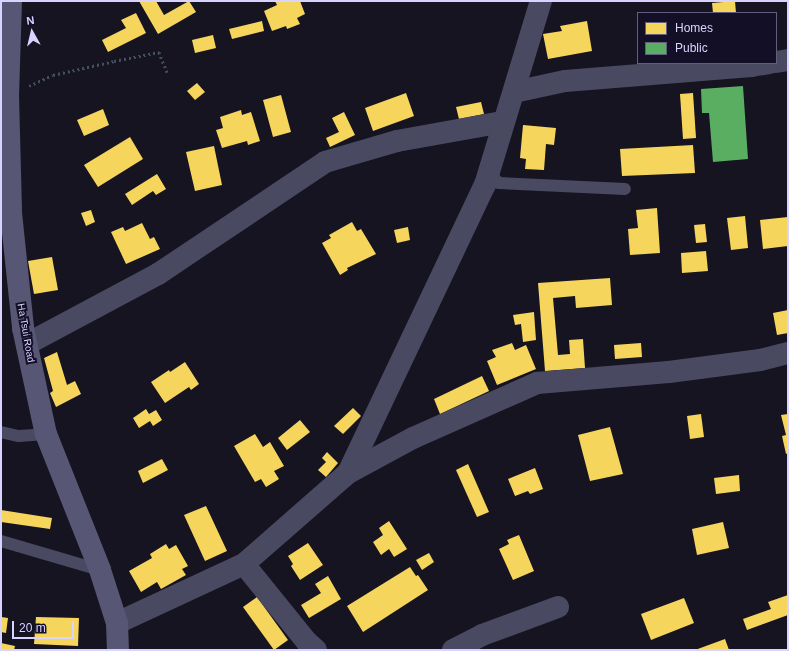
<!DOCTYPE html>
<style>
body{margin:0}
#map{position:relative;width:789px;height:651px;overflow:hidden;background:#161421;font-family:Helvetica,sans-serif}
div>[style]{position:absolute}
[style*='--x']{left:calc(var(--x)*1px);top:calc(var(--y)*1px);width:calc(var(--w)*1px);rotate:calc(var(--a)*1deg)}
.homes>*{inset:0;background:#f6d55c}
.public>*{inset:0;background:#5aae61}
.path>*{height:2.5px;margin-top:-1.25px;transform-origin:0;background:repeating-linear-gradient(90deg,#44505f 0 2px,transparent 0 5px)}
.lane>*{height:12px;margin:-6px;padding:0 6px;transform-origin:6px;border-radius:6px;background:#4a4962}
.street>*{height:22px;margin:-11px;padding:0 11px;transform-origin:11px;border-radius:11px;background:#4a4962}
.secondary>*{height:22px;margin:-11px;padding:0 11px;transform-origin:11px;border-radius:11px;background:#575674}
span{translate:-50% -50%;white-space:nowrap;text-align:center;line-height:1.15;-webkit-text-stroke:4px #130f26;paint-order:stroke}
.street-label{font-size:10px;color:#d9d4ff}
.frame{position:absolute;inset:0;border:2px solid #d9d4ff;pointer-events:none}
.legend{position:absolute;left:637px;top:12px;width:140px;height:52px;box-sizing:border-box;background:#130f26;border:1px solid #625e7d;margin:0;padding:5px 7px;list-style:none;font-size:12px;color:#d9d4ff}
.legend li{display:flex;align-items:center;gap:8px;height:20px}
.legend b{width:20px;border:1px solid #625e7d}
.north{position:absolute;left:12px;top:12px;width:40px;height:40px;-webkit-text-stroke:3px #130f26;paint-order:stroke;rotate:352deg;font-size:11px;font-weight:700;line-height:16px;text-align:center;color:#d9d4ff}
.north::after{content:'';display:block;margin:auto;width:14px;height:18px;background:#d9d4ff;clip-path:polygon(50% 0,100% 100%,50% 72%,0 100%)}
.scale{position:absolute;left:12px;top:621px;width:62px;height:18px;box-sizing:border-box;border:2px solid #d9d4ff;border-top:0;padding-left:5px;font-size:12px;line-height:14px;white-space:nowrap;color:#d9d4ff;-webkit-text-stroke:3px #130f26;paint-order:stroke}
</style>
<div id="map">
<div class="homes">
<div style="clip-path:polygon(139px 1px,156px 1px,164px 15px,189px 1px,196px 12px,158px 34px)"></div>
<div style="clip-path:polygon(275px 1px,300px 1px,305px 14px,297px 18px,300px 24px,287px 29px,286px 26px,272px 31px,264px 11px,277px 5px)"></div>
<div style="clip-path:polygon(735px 1px,736px 13px,713px 13px,712px 3px)"></div>
<div style="clip-path:polygon(136px 13px,146px 33px,108px 52px,102px 40px,126px 28px,121px 20px)"></div>
<div style="clip-path:polygon(262px 21px,264px 31px,232px 39px,229px 29px)"></div>
<div style="clip-path:polygon(587px 21px,592px 51px,548px 59px,543px 34px,562px 31px,560px 26px)"></div>
<div style="clip-path:polygon(213px 35px,216px 48px,195px 53px,192px 40px)"></div>
<div style="clip-path:polygon(197px 83px,205px 92px,195px 100px,187px 91px)"></div>
<div style="clip-path:polygon(406px 93px,414px 116px,373px 131px,365px 108px)"></div>
<div style="clip-path:polygon(693px 93px,696px 138px,683px 139px,680px 94px)"></div>
<div style="clip-path:polygon(281px 95px,291px 132px,273px 137px,263px 100px)"></div>
<div style="clip-path:polygon(481px 102px,484px 114px,459px 119px,456px 107px)"></div>
<div style="clip-path:polygon(103px 109px,109px 125px,84px 136px,77px 120px)"></div>
<div style="clip-path:polygon(241px 110px,242px 115px,251px 112px,260px 141px,248px 145px,247px 141px,222px 148px,216px 130px,223px 128px,220px 117px)"></div>
<div style="clip-path:polygon(344px 112px,355px 135px,330px 147px,326px 138px,339px 132px,332px 118px)"></div>
<div style="clip-path:polygon(523px 125px,556px 128px,554px 145px,546px 144px,544px 170px,525px 169px,526px 159px,520px 158px)"></div>
<div style="clip-path:polygon(130px 137px,143px 159px,98px 187px,84px 165px)"></div>
<div style="clip-path:polygon(693px 145px,695px 173px,622px 176px,620px 149px)"></div>
<div style="clip-path:polygon(214px 146px,222px 185px,195px 191px,186px 152px)"></div>
<div style="clip-path:polygon(157px 174px,166px 189px,156px 195px,153px 191px,132px 205px,125px 194px)"></div>
<div style="clip-path:polygon(657px 208px,660px 253px,630px 255px,628px 229px,638px 228px,636px 210px)"></div>
<div style="clip-path:polygon(91px 210px,95px 222px,86px 226px,81px 213px)"></div>
<div style="clip-path:polygon(745px 216px,748px 248px,731px 250px,727px 218px)"></div>
<div style="clip-path:polygon(788px 217px,788px 246px,763px 249px,760px 220px)"></div>
<div style="clip-path:polygon(352px 222px,357px 231px,361px 229px,376px 254px,347px 268px,348px 270px,340px 275px,322px 243px,331px 238px,329px 235px)"></div>
<div style="clip-path:polygon(142px 223px,150px 239px,154px 237px,160px 249px,126px 264px,111px 232px,123px 227px,125px 231px)"></div>
<div style="clip-path:polygon(705px 224px,707px 242px,696px 243px,694px 225px)"></div>
<div style="clip-path:polygon(408px 227px,410px 240px,397px 243px,394px 230px)"></div>
<div style="clip-path:polygon(706px 251px,708px 271px,682px 273px,681px 253px)"></div>
<div style="clip-path:polygon(52px 257px,58px 290px,34px 294px,28px 261px)"></div>
<div style="clip-path:polygon(610px 278px,612px 305px,576px 308px,575px 296px,553px 298px,558px 355px,570px 354px,569px 340px,583px 339px,585px 368px,545px 371px,538px 283px)"></div>
<div style="clip-path:polygon(788px 310px,788px 333px,777px 335px,773px 313px)"></div>
<div style="clip-path:polygon(534px 312px,536px 340px,523px 342px,521px 324px,515px 325px,513px 315px)"></div>
<div style="clip-path:polygon(512px 343px,515px 350px,526px 345px,536px 369px,497px 385px,487px 361px,496px 357px,492px 350px)"></div>
<div style="clip-path:polygon(641px 343px,642px 357px,615px 359px,614px 345px)"></div>
<div style="clip-path:polygon(57px 352px,67px 385px,75px 381px,81px 394px,56px 407px,50px 393px,53px 391px,44px 358px)"></div>
<div style="clip-path:polygon(185px 362px,199px 384px,191px 390px,189px 387px,165px 403px,151px 382px,169px 370px,170px 372px)"></div>
<div style="clip-path:polygon(482px 376px,489px 391px,440px 414px,434px 399px)"></div>
<div style="clip-path:polygon(353px 408px,361px 416px,343px 434px,334px 426px)"></div>
<div style="clip-path:polygon(146px 409px,149px 414px,156px 410px,162px 420px,153px 426px,150px 421px,139px 428px,133px 418px)"></div>
<div style="clip-path:polygon(701px 414px,704px 437px,690px 439px,687px 416px)"></div>
<div style="clip-path:polygon(788px 414px,788px 453px,786px 454px,782px 436px,786px 435px,781px 415px)"></div>
<div style="clip-path:polygon(300px 420px,310px 432px,287px 450px,278px 438px)"></div>
<div style="clip-path:polygon(610px 427px,623px 474px,590px 481px,578px 435px)"></div>
<div style="clip-path:polygon(255px 434px,263px 447px,270px 442px,284px 466px,274px 471px,279px 479px,266px 487px,261px 479px,255px 482px,234px 446px)"></div>
<div style="clip-path:polygon(327px 452px,338px 463px,326px 477px,318px 470px,326px 462px,322px 458px)"></div>
<div style="clip-path:polygon(162px 459px,168px 470px,143px 483px,138px 471px)"></div>
<div style="clip-path:polygon(468px 464px,489px 512px,477px 517px,456px 470px)"></div>
<div style="clip-path:polygon(535px 468px,543px 489px,530px 494px,528px 491px,515px 496px,508px 479px)"></div>
<div style="clip-path:polygon(739px 475px,740px 491px,716px 494px,714px 478px)"></div>
<div style="clip-path:polygon(206px 506px,227px 551px,205px 561px,184px 515px)"></div>
<div style="clip-path:polygon(1px 510px,52px 518px,50px 529px,1px 522px)"></div>
<div style="clip-path:polygon(389px 521px,407px 549px,394px 557px,389px 549px,381px 555px,373px 542px,383px 535px,379px 528px)"></div>
<div style="clip-path:polygon(723px 522px,729px 548px,697px 555px,692px 529px)"></div>
<div style="clip-path:polygon(519px 535px,534px 571px,513px 580px,499px 549px,509px 544px,507px 540px)"></div>
<div style="clip-path:polygon(308px 543px,323px 565px,300px 580px,291px 566px,293px 564px,288px 556px)"></div>
<div style="clip-path:polygon(166px 544px,169px 549px,176px 545px,188px 566px,182px 569px,186px 575px,161px 589px,157px 582px,141px 592px,129px 571px,152px 558px,150px 554px)"></div>
<div style="clip-path:polygon(429px 553px,434px 562px,422px 570px,416px 560px)"></div>
<div style="clip-path:polygon(410px 567px,416px 576px,418px 575px,428px 590px,363px 632px,347px 606px)"></div>
<div style="clip-path:polygon(328px 576px,341px 599px,309px 618px,301px 605px,321px 593px,315px 584px)"></div>
<div style="clip-path:polygon(788px 595px,788px 615px,747px 630px,743px 619px,771px 609px,768px 602px)"></div>
<div style="clip-path:polygon(257px 597px,288px 640px,274px 650px,243px 607px)"></div>
<div style="clip-path:polygon(684px 598px,694px 623px,651px 640px,641px 614px)"></div>
<div style="clip-path:polygon(1px 617px,8px 618px,6px 633px,1px 632px)"></div>
<div style="clip-path:polygon(36px 617px,79px 618px,78px 646px,34px 644px)"></div>
<div style="clip-path:polygon(725px 639px,729px 650px,695px 650px)"></div>
<div style="clip-path:polygon(1px 643px,15px 646px,14px 650px,1px 650px)"></div>
</div>
<div class="public">
<div style="clip-path:polygon(743px 86px,748px 159px,713px 162px,709px 113px,702px 113px,701px 89px)"></div>
</div>
<div class="path">
<div style="--x:29;--y:86;--w:26;--a:-25"></div>
<div style="--x:53;--y:75;--w:63;--a:-12.9"></div>
<div style="--x:114;--y:61;--w:46;--a:-11.3"></div>
<div style="--x:159;--y:52;--w:22;--a:68"></div>
</div>
<div class="lane">
<div style="--x:489;--y:173;--w:14;--a:45"></div>
<div style="--x:499;--y:183;--w:126;--a:2.7"></div>
<div style="--x:1;--y:432;--w:18;--a:13"></div>
<div style="--x:19;--y:436;--w:27;--a:-4"></div>
<div style="--x:1;--y:541;--w:103;--a:16.3"></div>
</div>
<div class="street">
<div style="--x:776;--y:62;--w:12;--a:-9"></div>
<div style="--x:514;--y:92;--w:52;--a:-12.2"></div>
<div style="--x:565;--y:81;--w:187;--a:-4.6"></div>
<div style="--x:751;--y:66;--w:18;--a:-9"></div>
<div style="--x:27;--y:344;--w:149;--a:-28.1"></div>
<div style="--x:158;--y:274;--w:201;--a:-33.8"></div>
<div style="--x:325;--y:162;--w:75;--a:-16.3"></div>
<div style="--x:397;--y:141;--w:108;--a:-10.2"></div>
<div style="--x:348;--y:473;--w:74;--a:-28.3"></div>
<div style="--x:413;--y:438;--w:136;--a:-23.9"></div>
<div style="--x:537;--y:383;--w:132;--a:-4.8"></div>
<div style="--x:669;--y:372;--w:92;--a:-7.5"></div>
<div style="--x:760;--y:360;--w:29;--a:-14"></div>
<div style="--x:244;--y:564;--w:100;--a:51.1"></div>
<div style="--x:307;--y:642;--w:12;--a:42"></div>
<div style="--x:117;--y:623;--w:140;--a:-24.9"></div>
<div style="--x:244;--y:564;--w:138;--a:-41.2"></div>
<div style="--x:348;--y:473;--w:319;--a:-64.6"></div>
<div style="--x:485;--y:185;--w:192;--a:-73.1"></div>
<div style="--x:453;--y:650;--w:33;--a:-27"></div>
<div style="--x:482;--y:635;--w:81;--a:-20.2"></div>
</div>
<div class="secondary">
<div style="--x:11;--y:1;--w:94;--a:91.8"></div>
<div style="--x:8;--y:95;--w:118;--a:88.5"></div>
<div style="--x:11;--y:213;--w:116;--a:84"></div>
<div style="--x:23;--y:328;--w:108;--a:77.8"></div>
<div style="--x:46;--y:434;--w:146;--a:68.3"></div>
<div style="--x:100;--y:570;--w:56;--a:72.2"></div>
<div style="--x:117;--y:623;--w:27;--a:88"></div>
</div>
<div class="street-label">
<span style="left:26px;top:333px;rotate:80deg">Ha Tsui Road</span>
</div>
<div class="frame"></div>
<ul class="legend">
<li><b style="height:11px;background:#f6d55c"></b>Homes</li>
<li><b style="height:11px;background:#5aae61"></b>Public</li>
</ul>
<div class="north">N</div>
<div class="scale">20 m</div>
</div>
